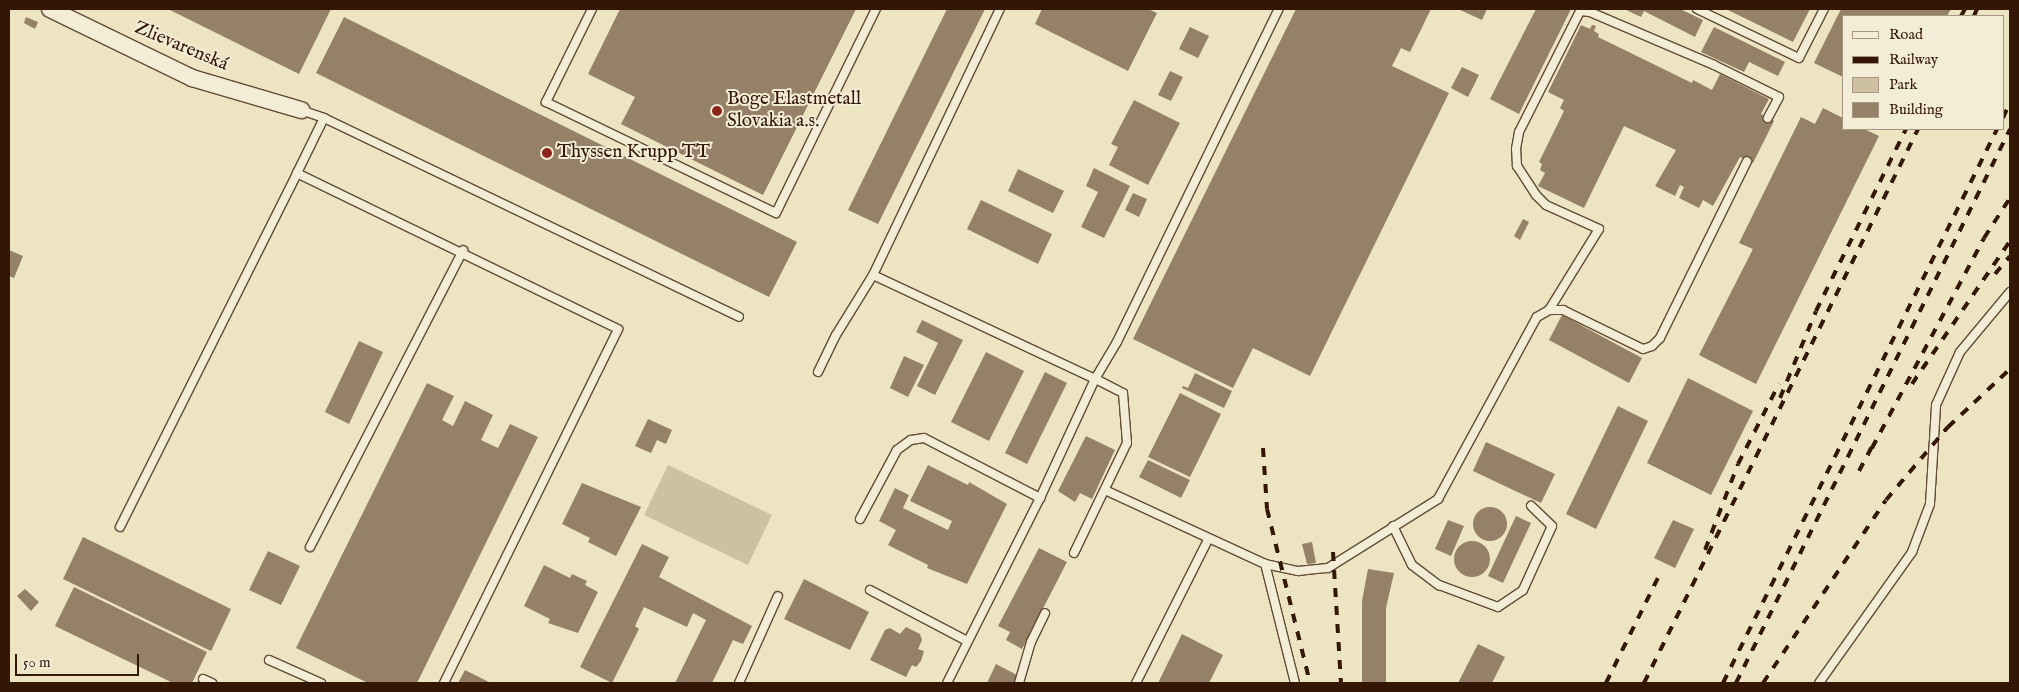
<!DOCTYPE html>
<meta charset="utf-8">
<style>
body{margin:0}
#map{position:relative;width:2019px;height:692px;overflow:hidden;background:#ede4c2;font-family:"IM FELL English",serif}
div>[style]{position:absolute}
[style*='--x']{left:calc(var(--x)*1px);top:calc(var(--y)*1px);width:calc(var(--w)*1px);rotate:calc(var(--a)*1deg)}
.green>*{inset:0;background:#cec1a2}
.building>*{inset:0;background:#948167}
.round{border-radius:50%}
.roads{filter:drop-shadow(1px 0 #624a34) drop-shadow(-1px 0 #624a34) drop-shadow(0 1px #624a34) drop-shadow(0 -1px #624a34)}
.lane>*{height:8px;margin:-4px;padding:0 4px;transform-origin:4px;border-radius:4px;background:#f3edd7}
.street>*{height:16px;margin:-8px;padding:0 8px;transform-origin:8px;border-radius:8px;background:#f3edd7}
.rail>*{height:4px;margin-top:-2px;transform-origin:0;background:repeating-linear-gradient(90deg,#341605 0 9px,transparent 0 18px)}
.dots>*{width:14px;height:14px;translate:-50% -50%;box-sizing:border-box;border:2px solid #f3edd7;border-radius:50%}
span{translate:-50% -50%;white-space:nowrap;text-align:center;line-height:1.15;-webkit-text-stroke:4px #f3edd7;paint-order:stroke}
.street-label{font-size:19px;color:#341605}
.poi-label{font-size:19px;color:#341605}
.left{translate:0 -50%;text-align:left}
.frame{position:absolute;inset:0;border:10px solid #341605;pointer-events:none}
.legend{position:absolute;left:1842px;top:15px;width:162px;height:115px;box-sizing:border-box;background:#f3edd7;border:1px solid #a79783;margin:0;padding:6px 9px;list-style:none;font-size:15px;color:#341605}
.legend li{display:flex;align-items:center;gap:10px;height:25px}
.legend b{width:25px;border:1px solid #a79783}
.scale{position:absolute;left:15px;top:654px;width:124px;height:22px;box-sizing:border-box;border:2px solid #341605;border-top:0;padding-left:6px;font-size:15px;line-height:18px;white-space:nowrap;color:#341605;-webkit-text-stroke:4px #f3edd7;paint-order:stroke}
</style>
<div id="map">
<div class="green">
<div style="clip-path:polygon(668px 465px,772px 515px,748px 565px,644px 515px)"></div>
</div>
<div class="building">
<div style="clip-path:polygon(168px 9px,331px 9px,299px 74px)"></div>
<div style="clip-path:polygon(620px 9px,856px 9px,763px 195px,621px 124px,635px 97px,588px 74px)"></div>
<div style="clip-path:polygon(947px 9px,985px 9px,878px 224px,848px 210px)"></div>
<div style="clip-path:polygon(1042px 9px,1148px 9px,1157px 13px,1128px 71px,1035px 24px)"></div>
<div style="clip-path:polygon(1296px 9px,1431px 9px,1410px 52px,1401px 48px,1392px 66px,1449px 93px,1310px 376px,1253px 348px,1233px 388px,1133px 339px)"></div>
<div style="clip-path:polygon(1458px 9px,1487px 9px,1482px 20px)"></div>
<div style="clip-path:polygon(1536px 9px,1571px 9px,1519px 114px,1490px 99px)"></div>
<div style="clip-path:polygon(1624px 9px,1680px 9px,1703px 20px,1695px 37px,1644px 11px,1641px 17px)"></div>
<div style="clip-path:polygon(1726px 9px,1810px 9px,1793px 42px)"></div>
<div style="clip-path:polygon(1841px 9px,1951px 9px,1947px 16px,1843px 16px,1843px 77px,1814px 63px)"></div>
<div style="clip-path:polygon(26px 17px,38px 22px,35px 29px,24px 23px)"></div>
<div style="clip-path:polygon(344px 17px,797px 242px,769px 297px,316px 73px)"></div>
<div style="clip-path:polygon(1581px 25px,1590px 29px,1592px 25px,1596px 26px,1594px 31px,1599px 34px,1598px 37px,1692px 83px,1693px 80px,1712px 90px,1720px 74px,1769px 99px,1761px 114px,1774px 121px,1753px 163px,1740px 157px,1713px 206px,1703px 200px,1699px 208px,1679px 198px,1684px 187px,1680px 185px,1675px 196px,1655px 186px,1676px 150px,1624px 126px,1584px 208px,1538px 186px,1545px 173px,1540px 170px,1542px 164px,1539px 162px,1564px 111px,1560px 108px,1564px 100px,1548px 92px)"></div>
<div style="clip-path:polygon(1190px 27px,1209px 36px,1198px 58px,1179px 49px)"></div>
<div style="clip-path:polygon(1714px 27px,1785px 62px,1778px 76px,1749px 62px,1744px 72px,1701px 52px)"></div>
<div style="clip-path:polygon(1462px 67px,1479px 75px,1468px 97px,1451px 88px)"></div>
<div style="clip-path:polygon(1170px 71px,1183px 77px,1171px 101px,1158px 95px)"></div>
<div style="clip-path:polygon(1134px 100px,1180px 123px,1148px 185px,1109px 165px,1118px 147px,1111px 144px)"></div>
<div style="clip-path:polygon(1823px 108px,1843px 118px,1843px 129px,1864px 129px,1879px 136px,1756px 384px,1699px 355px,1753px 249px,1739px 243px,1801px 117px,1815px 124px)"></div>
<div style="clip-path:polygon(1094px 168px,1130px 186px,1104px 238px,1081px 227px,1098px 192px,1086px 186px)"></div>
<div style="clip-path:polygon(1018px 169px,1064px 191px,1053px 213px,1008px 191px)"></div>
<div style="clip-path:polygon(1133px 193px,1147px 199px,1139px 217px,1125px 210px)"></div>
<div style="clip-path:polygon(981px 200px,1052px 234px,1038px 264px,967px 229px)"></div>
<div style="clip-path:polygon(1523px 219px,1529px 222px,1520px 240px,1514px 236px)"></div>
<div style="clip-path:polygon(9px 250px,23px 256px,14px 278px,9px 276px)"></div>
<div style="clip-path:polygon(1562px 315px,1642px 358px,1629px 383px,1549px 340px)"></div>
<div style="clip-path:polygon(922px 320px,963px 340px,935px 395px,917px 386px,938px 343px,916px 332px)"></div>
<div style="clip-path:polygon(359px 341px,383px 352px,349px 424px,325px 412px)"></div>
<div style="clip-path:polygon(986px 352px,1024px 371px,989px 441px,951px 422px)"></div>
<div style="clip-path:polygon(904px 356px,924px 365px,908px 397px,890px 388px)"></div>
<div style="clip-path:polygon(1045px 372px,1067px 383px,1027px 464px,1005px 453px)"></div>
<div style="clip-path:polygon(1195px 373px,1232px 391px,1224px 408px,1182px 388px,1183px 386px,1188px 388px)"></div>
<div style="clip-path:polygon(1688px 378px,1753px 411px,1711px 495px,1647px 463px)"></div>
<div style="clip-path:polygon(427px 383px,454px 396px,442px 420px,453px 426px,465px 401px,493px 415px,481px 440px,498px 448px,510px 424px,538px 437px,417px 683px,368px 683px,296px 648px)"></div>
<div style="clip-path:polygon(1180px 393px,1221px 414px,1190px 477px,1148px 457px)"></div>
<div style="clip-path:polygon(1618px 406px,1648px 421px,1596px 529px,1566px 514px)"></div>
<div style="clip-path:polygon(648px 419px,672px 430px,666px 444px,657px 440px,651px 453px,635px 446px)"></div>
<div style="clip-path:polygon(1086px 436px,1115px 450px,1092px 499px,1080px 493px,1075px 502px,1058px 491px)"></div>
<div style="clip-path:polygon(1486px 442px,1555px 474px,1541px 503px,1473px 471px)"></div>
<div style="clip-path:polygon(1148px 460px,1190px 480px,1181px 498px,1139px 477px)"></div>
<div style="clip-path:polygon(928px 465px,968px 485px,969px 482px,1007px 504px,967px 584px,927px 568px,928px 565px,888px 545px,896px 530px,879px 521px,895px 488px,909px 495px,903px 508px,948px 530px,952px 521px,910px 501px)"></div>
<div style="clip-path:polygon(582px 483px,641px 507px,616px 556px,588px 542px,590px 538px,562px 524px)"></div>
<div class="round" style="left:1473px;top:507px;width:34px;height:34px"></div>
<div style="clip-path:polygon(1516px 516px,1531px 523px,1503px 583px,1488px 576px)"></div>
<div style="clip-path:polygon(1448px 520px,1464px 526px,1451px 556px,1435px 549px)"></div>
<div style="clip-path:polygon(1673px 520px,1694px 529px,1675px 568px,1654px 558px)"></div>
<div style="clip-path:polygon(83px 537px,231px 609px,211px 651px,63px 579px)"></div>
<div class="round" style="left:1454px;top:541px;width:36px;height:36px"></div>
<div style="clip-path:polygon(1312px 542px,1316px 563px,1307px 564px,1302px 544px)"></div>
<div style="clip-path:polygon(642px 544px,669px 557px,659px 577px,752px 626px,743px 644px,733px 640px,712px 683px,675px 683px,706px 620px,693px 613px,687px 627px,644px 607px,635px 626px,639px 629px,612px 683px,580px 667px)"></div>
<div style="clip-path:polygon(1039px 548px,1067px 562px,1022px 649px,1006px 640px,1010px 632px,998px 626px)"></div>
<div style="clip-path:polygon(268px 551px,300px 566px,281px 605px,249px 590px)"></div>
<div style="clip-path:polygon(544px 565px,570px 578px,572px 574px,587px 581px,585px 585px,598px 592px,578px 633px,548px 623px,550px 619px,524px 606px)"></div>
<div style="clip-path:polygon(1368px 569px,1394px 573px,1386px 608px,1386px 683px,1362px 683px,1362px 601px)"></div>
<div style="clip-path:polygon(804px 579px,869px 612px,850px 650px,784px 619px)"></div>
<div style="clip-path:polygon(74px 587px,207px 652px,192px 683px,173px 683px,55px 626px)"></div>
<div style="clip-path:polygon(25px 589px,39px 602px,31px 611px,17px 596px)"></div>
<div style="clip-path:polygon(906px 627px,920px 634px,922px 640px,918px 649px,924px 651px,921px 661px,916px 667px,912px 665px,906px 677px,870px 660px,885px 630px,890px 628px,900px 634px)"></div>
<div style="clip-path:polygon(1182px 634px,1223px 655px,1209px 683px,1158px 683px)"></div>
<div style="clip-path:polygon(1478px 644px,1505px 657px,1492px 683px,1458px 683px)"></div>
<div style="clip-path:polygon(996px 664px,1019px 676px,1015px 683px,987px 683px)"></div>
<div style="clip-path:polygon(465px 670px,491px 683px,458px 683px)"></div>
</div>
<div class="roads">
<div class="lane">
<div style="--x:592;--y:9;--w:104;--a:116.3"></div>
<div style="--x:546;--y:102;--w:255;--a:25.8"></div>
<div style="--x:776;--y:213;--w:227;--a:-63.9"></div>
<div style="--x:1697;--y:9;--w:113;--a:25.7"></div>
<div style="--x:1799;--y:58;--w:55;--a:-63"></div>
<div style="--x:301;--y:110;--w:24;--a:19"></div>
<div style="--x:1549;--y:310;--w:95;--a:-58.3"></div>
<div style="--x:1599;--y:229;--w:58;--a:-155.6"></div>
<div style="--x:1546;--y:205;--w:14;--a:-135"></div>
<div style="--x:1536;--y:195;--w:35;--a:-123"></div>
<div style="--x:1517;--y:166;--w:17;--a:-93"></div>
<div style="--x:1516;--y:149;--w:17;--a:-80"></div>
<div style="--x:1519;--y:132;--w:136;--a:-63.2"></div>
<div style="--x:1580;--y:11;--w:10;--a:6"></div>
<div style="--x:1590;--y:12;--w:135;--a:23.1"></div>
<div style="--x:1714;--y:65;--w:72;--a:26.2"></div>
<div style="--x:1779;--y:97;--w:24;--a:118"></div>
<div style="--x:818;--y:372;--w:41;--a:-64.1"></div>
<div style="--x:836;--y:335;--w:70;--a:-58.3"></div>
<div style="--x:1105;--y:490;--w:176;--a:24.8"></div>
<div style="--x:860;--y:519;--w:78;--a:-61.8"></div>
<div style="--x:897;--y:450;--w:17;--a:-36"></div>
<div style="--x:911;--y:440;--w:13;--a:-9"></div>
<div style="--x:924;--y:438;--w:131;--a:27.3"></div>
<div style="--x:1393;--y:526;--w:43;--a:64"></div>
<div style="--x:1412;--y:565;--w:34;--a:37"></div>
<div style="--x:1439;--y:585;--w:63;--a:20.4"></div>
<div style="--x:1498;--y:607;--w:30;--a:-34"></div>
<div style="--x:1523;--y:590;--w:70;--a:-65.6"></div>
<div style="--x:1552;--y:526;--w:29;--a:-136"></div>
<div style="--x:120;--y:527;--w:396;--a:-63.4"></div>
<div style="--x:310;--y:547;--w:334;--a:-62.7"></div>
<div style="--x:1074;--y:553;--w:122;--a:-64.3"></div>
<div style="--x:1127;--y:443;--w:50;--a:-94.6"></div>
<div style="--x:1123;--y:393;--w:31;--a:-153"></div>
<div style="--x:1095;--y:379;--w:43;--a:-59.3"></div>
<div style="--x:1117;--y:342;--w:370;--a:-64.1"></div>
<div style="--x:870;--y:590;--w:110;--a:27.7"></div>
<div style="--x:269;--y:660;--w:57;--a:23.9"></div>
<div style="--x:203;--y:679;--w:10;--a:24"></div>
<div style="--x:444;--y:683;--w:394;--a:-63.8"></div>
<div style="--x:618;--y:329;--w:357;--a:-154.1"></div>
<div style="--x:297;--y:173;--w:61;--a:-63.9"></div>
<div style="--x:324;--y:118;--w:460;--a:25.6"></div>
<div style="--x:739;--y:683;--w:95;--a:-65.9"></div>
<div style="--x:947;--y:683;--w:207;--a:-63.3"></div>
<div style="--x:1040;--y:498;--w:131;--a:-65.2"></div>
<div style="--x:1095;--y:379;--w:245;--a:-154.9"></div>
<div style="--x:873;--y:275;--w:295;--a:-64.5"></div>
<div style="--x:1019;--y:683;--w:43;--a:-73.7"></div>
<div style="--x:1031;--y:642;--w:32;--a:-64"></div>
<div style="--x:1136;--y:683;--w:160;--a:-63.3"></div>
<div style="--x:1295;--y:683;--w:123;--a:-104.1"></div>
<div style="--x:1265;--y:564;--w:34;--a:12"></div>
<div style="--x:1298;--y:571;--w:30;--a:-6"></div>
<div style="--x:1328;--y:568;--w:130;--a:-32.1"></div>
<div style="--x:1438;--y:499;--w:207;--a:-61.5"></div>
<div style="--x:1537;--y:317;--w:14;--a:-30"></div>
<div style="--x:1549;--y:310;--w:14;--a:0"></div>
<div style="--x:1563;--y:310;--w:89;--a:26"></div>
<div style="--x:1643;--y:349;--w:9;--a:-18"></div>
<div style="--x:1652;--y:346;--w:11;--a:-45"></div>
<div style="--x:1660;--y:338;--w:197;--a:-63.8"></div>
<div style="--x:1819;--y:683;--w:161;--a:-54.6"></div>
<div style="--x:1912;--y:552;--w:51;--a:-69.4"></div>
<div style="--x:1930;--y:504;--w:99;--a:-86.5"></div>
<div style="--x:1936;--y:405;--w:58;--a:-65.6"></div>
<div style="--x:1960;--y:352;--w:78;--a:-50.2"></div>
</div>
<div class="street">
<div style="--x:50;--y:9;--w:158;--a:25.9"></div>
<div style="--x:192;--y:78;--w:114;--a:16.4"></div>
</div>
</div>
<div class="rail">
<div style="--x:1961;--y:16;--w:8;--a:-60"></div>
<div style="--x:1974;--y:16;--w:8;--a:-67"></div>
<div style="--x:2003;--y:118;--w:17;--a:-66"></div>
<div style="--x:1995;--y:274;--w:23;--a:-50"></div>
<div style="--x:1912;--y:384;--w:173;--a:-55.6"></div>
<div style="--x:1780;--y:398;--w:94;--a:-67.5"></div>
<div style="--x:1816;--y:311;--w:203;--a:-63.7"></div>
<div style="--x:1263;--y:448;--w:61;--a:86.2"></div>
<div style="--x:1267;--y:509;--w:179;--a:76.1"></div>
<div style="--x:1872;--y:448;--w:238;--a:-61.9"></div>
<div style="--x:1984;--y:238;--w:48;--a:-57"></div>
<div style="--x:1859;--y:471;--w:32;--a:-62"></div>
<div style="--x:1705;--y:550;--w:92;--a:-69"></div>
<div style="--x:1738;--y:464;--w:90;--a:-62.9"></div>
<div style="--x:1333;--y:552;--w:131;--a:86.5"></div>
<div style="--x:1606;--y:683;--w:117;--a:-63.7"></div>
<div style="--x:1644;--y:683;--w:618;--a:-63.68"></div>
<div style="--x:1723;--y:683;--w:618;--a:-63.68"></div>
<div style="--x:1736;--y:683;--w:618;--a:-63.68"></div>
<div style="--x:1763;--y:683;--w:220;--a:-56.1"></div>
<div style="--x:1886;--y:500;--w:96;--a:-49.7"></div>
<div style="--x:1948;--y:427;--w:85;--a:-43.1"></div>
</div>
<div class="dots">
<div style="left:717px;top:111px;background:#8f2418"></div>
<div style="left:547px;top:153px;background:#8f2418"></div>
</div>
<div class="street-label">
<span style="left:181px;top:47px;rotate:23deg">Zlievarenská</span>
</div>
<div class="poi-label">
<span class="left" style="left:727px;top:111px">Boge Elastmetall<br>Slovakia a.s.</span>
<span class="left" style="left:557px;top:153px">Thyssen Krupp TT</span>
</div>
<div class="frame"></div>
<ul class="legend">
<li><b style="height:6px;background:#f3edd7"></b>Road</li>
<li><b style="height:6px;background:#341605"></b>Railway</li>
<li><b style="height:14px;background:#cec1a2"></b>Park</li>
<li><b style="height:14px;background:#948167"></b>Building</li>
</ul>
<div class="scale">50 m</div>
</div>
